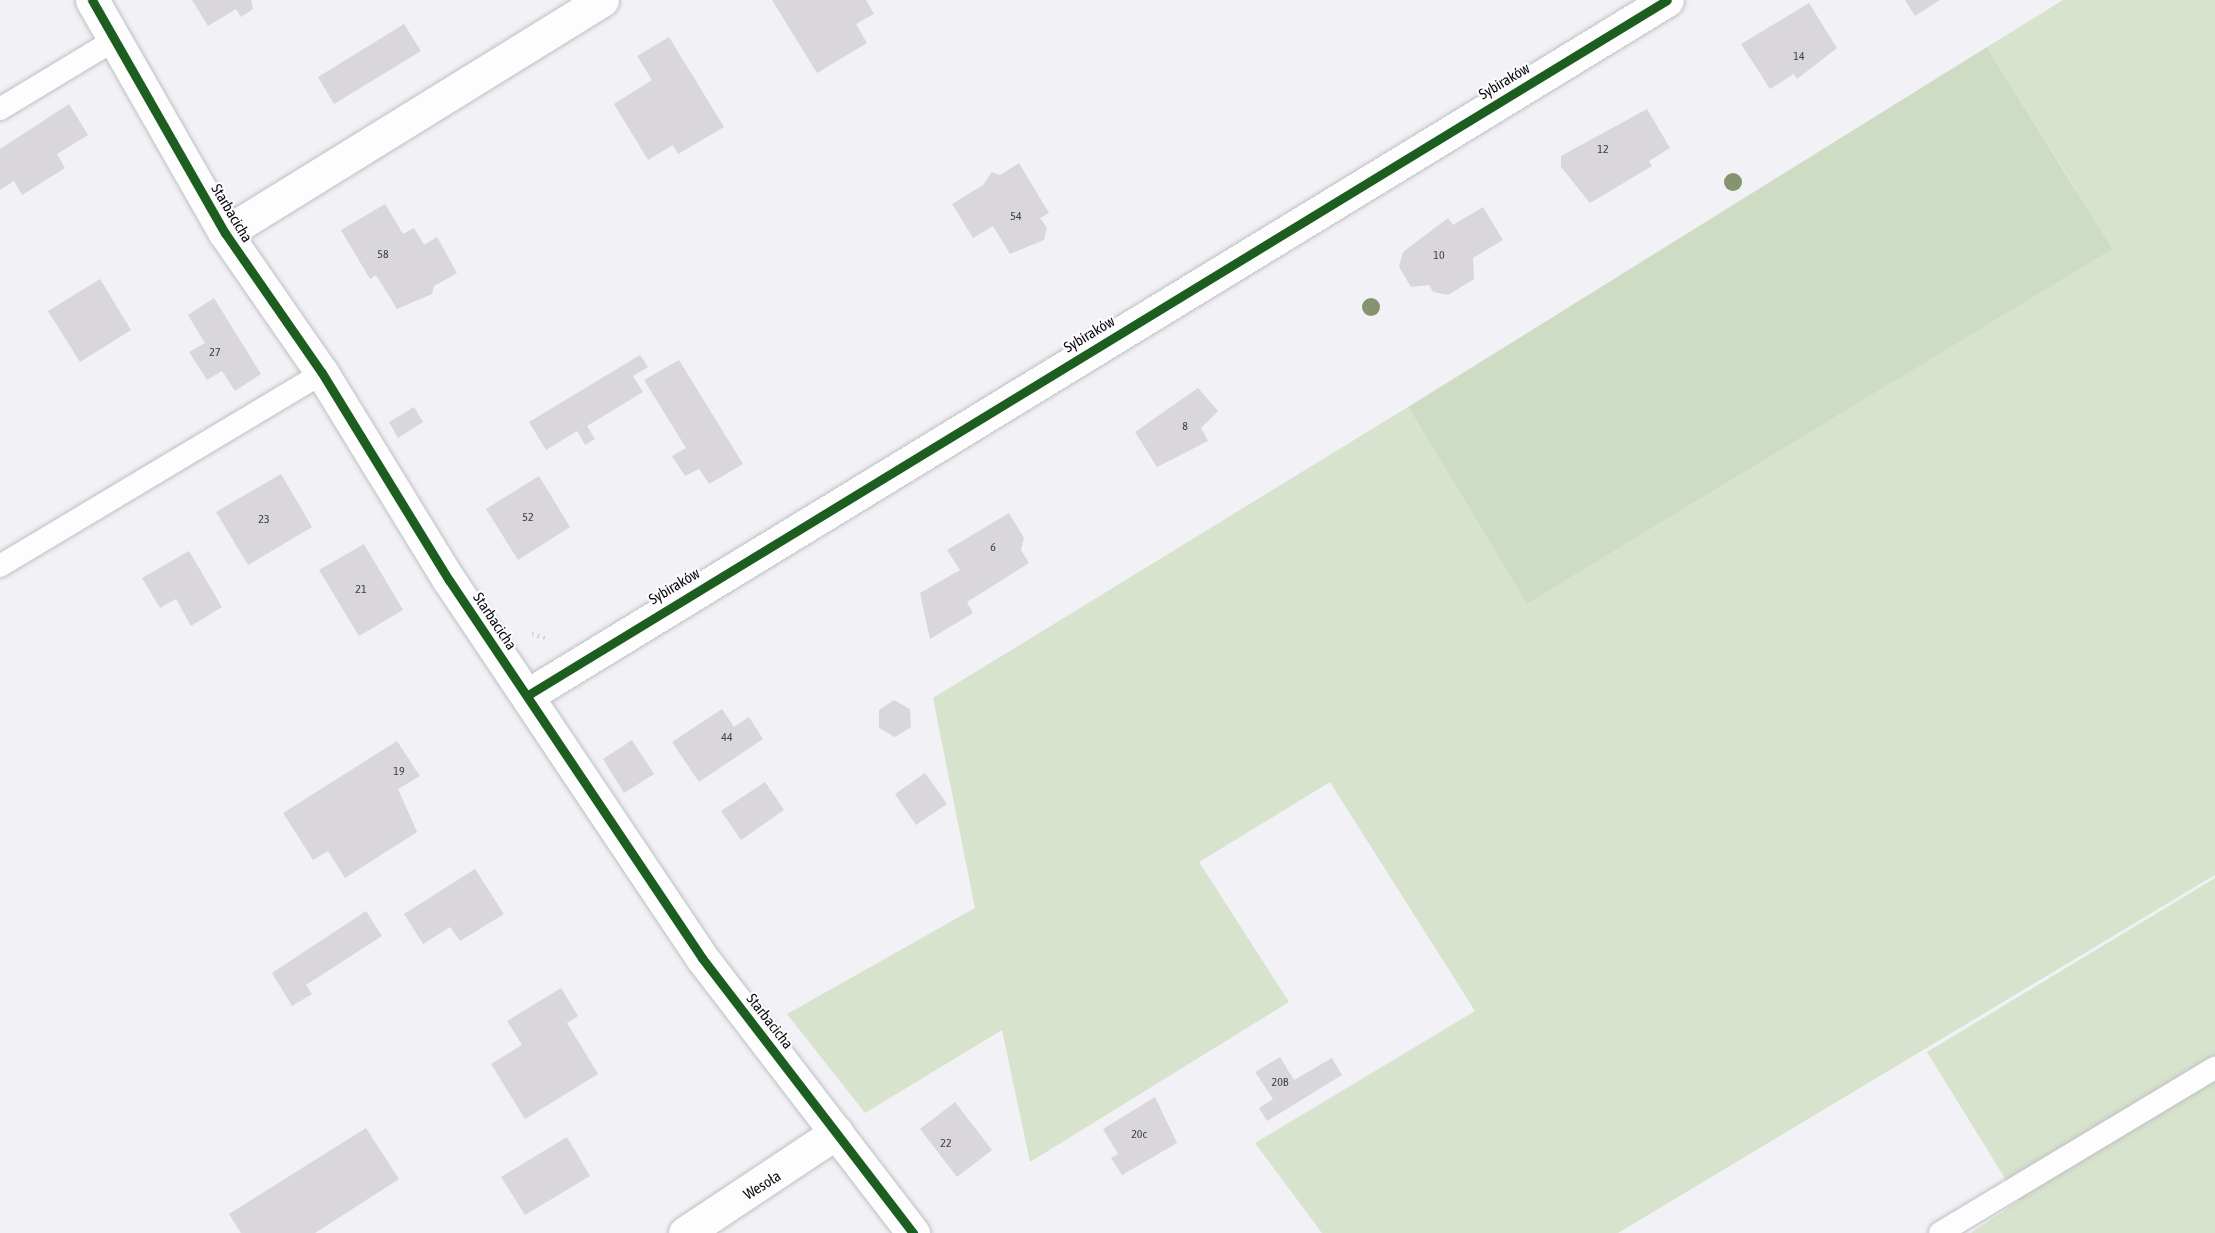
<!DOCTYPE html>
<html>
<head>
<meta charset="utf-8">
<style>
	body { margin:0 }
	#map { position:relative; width:2215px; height:1233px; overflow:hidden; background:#f1f1f6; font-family:"Asap Condensed",sans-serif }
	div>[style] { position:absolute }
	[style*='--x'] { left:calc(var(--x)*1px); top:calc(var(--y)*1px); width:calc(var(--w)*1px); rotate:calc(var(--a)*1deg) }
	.green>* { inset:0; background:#d7e3cd }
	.forest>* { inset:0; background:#cedcc4 }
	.building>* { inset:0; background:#d9d7d9 }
	.path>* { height:4px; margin-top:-2px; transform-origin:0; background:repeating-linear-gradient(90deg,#d1d1d2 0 1.5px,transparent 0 6px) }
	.roads { filter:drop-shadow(0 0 2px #c0c0c4) drop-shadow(0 0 2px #c0c0c4) }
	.service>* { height:22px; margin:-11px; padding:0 11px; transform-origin:11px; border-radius:11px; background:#fdfdfe }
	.minor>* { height:33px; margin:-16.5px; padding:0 16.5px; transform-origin:16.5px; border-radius:16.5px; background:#fdfdfe }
	.cycleway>* { height:9px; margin:-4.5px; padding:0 4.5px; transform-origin:4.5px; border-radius:4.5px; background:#1b5e20 }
	.trees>* { width:18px; height:18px; margin:-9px; border-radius:50%; background:#85946f }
	span { translate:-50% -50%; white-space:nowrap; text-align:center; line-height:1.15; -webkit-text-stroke:4.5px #fcfcfe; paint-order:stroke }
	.number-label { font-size:12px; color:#424245 }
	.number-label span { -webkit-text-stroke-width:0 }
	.street-label { font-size:15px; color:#0c0c0f }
</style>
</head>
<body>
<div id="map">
	<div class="green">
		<div style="clip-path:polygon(2063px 0,2215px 0,2215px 875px,1618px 1233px,1322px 1233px,1255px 1143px,1475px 1011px,1330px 782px,1199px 862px,1289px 1002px,1030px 1162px,1002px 1030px,865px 1113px,787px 1014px,975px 908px,933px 698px,1408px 407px,1527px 604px,1896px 380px,2076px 190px,1987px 47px)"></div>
		<div style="clip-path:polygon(2215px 878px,2215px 1233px,1971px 1233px,2019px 1201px,1927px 1052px)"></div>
	</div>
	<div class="forest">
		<div style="clip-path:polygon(1987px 47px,2112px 249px,1527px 604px,1408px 407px)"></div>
	</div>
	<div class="building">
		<div style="clip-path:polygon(192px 0,251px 0,253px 9px,241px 17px,236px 9px,208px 26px)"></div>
		<div style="clip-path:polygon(772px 0,866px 0,874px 14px,856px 24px,867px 43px,817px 73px)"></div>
		<div style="clip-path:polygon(1905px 0,1940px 0,1915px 16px)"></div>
		<div style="clip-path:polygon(1809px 3px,1837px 48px,1797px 79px,1794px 74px,1770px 89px,1741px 44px)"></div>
		<div style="clip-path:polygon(404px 24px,421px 51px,334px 104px,318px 77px)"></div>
		<div style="clip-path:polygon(669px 37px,724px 127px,678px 154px,673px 145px,648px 160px,614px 104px,652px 80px,637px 56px)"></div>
		<div style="clip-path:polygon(69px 104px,88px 135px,57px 154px,65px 168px,22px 195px,14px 181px,0 190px,0 149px)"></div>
		<div style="clip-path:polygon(1647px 109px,1670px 148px,1649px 161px,1652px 166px,1590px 203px,1561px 167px,1561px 156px)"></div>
		<div style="clip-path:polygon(1019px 163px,1049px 213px,1040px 218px,1047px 228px,1044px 240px,1010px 254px,993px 226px,973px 238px,952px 204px,983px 185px,992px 172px,1000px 175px)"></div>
		<div style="clip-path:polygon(385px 204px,403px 234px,414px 228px,424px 245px,437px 237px,457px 273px,434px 286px,432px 294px,397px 309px,376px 275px,370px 279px,341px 230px)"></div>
		<div style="clip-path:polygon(1483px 207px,1503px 240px,1473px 258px,1474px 279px,1448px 295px,1433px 292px,1429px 285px,1411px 287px,1399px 267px,1403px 252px,1448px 218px,1453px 225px)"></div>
		<div style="clip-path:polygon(100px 279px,131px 330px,80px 362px,48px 311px)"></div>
		<div style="clip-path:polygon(214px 298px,261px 374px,235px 391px,222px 371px,207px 380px,189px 352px,205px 343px,188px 315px)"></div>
		<div style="clip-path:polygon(640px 355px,648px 367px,633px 376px,643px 392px,587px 426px,595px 439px,585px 445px,577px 431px,546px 450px,529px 422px)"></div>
		<div style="clip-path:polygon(679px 360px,743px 464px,709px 484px,699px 469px,685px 476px,672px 456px,686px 448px,644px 380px)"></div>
		<div style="clip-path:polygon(1198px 388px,1218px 411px,1201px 428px,1208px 441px,1157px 467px,1135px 432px)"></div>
		<div style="clip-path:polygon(414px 407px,423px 422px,398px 438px,389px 422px)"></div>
		<div style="clip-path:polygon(281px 474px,312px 527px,248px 565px,216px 512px)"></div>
		<div style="clip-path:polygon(539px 476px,570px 527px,518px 560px,486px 509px)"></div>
		<div style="clip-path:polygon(1009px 513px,1024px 538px,1021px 550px,1029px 563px,967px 602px,973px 613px,930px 639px,920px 593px,960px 570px,947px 550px)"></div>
		<div style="clip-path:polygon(364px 544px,403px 610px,359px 636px,319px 570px)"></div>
		<div style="clip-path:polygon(189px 551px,222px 607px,191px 626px,176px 599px,160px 608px,142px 578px)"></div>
		<div style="clip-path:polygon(894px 700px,910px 709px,911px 727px,895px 737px,879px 728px,879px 710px)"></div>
		<div style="clip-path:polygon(722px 709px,734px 727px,749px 717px,763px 739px,699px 782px,672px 742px)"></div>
		<div style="clip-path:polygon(632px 740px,654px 774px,624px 793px,603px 759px)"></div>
		<div style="clip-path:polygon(397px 741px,420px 776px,398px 789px,417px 832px,345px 878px,328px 851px,313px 860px,283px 813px)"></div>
		<div style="clip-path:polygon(925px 773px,947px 804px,916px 825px,895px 794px)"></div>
		<div style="clip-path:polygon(765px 782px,784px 810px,741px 840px,721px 811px)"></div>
		<div style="clip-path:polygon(475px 869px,504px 914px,460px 941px,450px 927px,423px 944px,404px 914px)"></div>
		<div style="clip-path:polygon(366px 911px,382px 936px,306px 985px,312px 994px,292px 1006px,272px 973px)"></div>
		<div style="clip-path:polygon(561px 988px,578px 1016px,567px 1023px,598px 1074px,525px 1119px,491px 1064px,522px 1045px,507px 1021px)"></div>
		<div style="clip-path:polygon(1280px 1057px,1294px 1080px,1332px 1058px,1342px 1075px,1267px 1121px,1259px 1108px,1273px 1099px,1255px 1072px)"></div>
		<div style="clip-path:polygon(1155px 1097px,1177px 1143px,1122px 1175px,1111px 1158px,1118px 1154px,1103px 1129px)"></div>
		<div style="clip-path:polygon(955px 1102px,992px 1150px,957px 1177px,920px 1129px)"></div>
		<div style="clip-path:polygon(366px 1128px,399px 1179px,315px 1233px,241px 1233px,229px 1214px)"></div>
		<div style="clip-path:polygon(567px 1137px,590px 1176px,525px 1215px,501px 1177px)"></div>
	</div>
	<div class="path">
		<div style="--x:532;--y:634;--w:16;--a:18"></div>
	</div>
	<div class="roads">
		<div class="service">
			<div style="--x:0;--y:109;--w:135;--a:-31.1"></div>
			<div style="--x:0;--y:566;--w:375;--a:-30.9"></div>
			<div style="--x:1940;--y:1233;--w:321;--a:-31"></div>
		</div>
		<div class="minor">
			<div style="--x:92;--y:0;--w:268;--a:60.3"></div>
			<div style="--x:225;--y:233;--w:170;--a:55.3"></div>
			<div style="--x:322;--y:373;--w:243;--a:58.5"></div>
			<div style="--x:449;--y:580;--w:455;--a:56.2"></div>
			<div style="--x:702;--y:958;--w:347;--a:52.5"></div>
			<div style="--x:225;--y:233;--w:443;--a:-31.7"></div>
			<div style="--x:528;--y:695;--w:1334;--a:-31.39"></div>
			<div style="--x:685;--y:1233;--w:182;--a:-33.6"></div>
		</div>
	</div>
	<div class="cycleway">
		<div style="--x:92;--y:0;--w:268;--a:60.3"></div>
		<div style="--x:225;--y:233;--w:170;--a:55.3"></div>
		<div style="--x:322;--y:373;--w:243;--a:58.5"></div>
		<div style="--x:449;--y:580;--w:455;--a:56.2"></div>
		<div style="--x:702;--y:958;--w:347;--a:52.5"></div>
		<div style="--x:528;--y:695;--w:1334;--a:-31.39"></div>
	</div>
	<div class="trees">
		<div style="left:1733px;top:182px"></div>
		<div style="left:1371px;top:307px"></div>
	</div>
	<div class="number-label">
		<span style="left:1799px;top:57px">14</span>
		<span style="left:1603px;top:150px">12</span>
		<span style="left:1016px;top:217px">54</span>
		<span style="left:383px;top:255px">58</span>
		<span style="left:1439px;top:256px">10</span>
		<span style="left:215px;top:353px">27</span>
		<span style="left:1185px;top:427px">8</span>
		<span style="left:528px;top:518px">52</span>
		<span style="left:264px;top:520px">23</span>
		<span style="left:993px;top:548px">6</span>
		<span style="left:361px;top:590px">21</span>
		<span style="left:727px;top:738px">44</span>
		<span style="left:399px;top:772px">19</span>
		<span style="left:1280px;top:1083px">20B</span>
		<span style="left:1139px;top:1135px">20c</span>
		<span style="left:946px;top:1144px">22</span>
	</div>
	<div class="street-label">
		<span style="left:1504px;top:81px;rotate:-31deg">Sybiraków</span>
		<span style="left:232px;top:213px;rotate:59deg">Starbacicha</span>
		<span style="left:1089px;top:334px;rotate:-31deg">Sybiraków</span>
		<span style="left:674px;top:586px;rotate:-31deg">Sybiraków</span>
		<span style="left:495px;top:621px;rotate:56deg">Starbacicha</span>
		<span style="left:770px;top:1021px;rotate:52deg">Starbacicha</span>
		<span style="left:762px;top:1185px;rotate:-32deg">Wesoła</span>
	</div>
</div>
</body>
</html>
